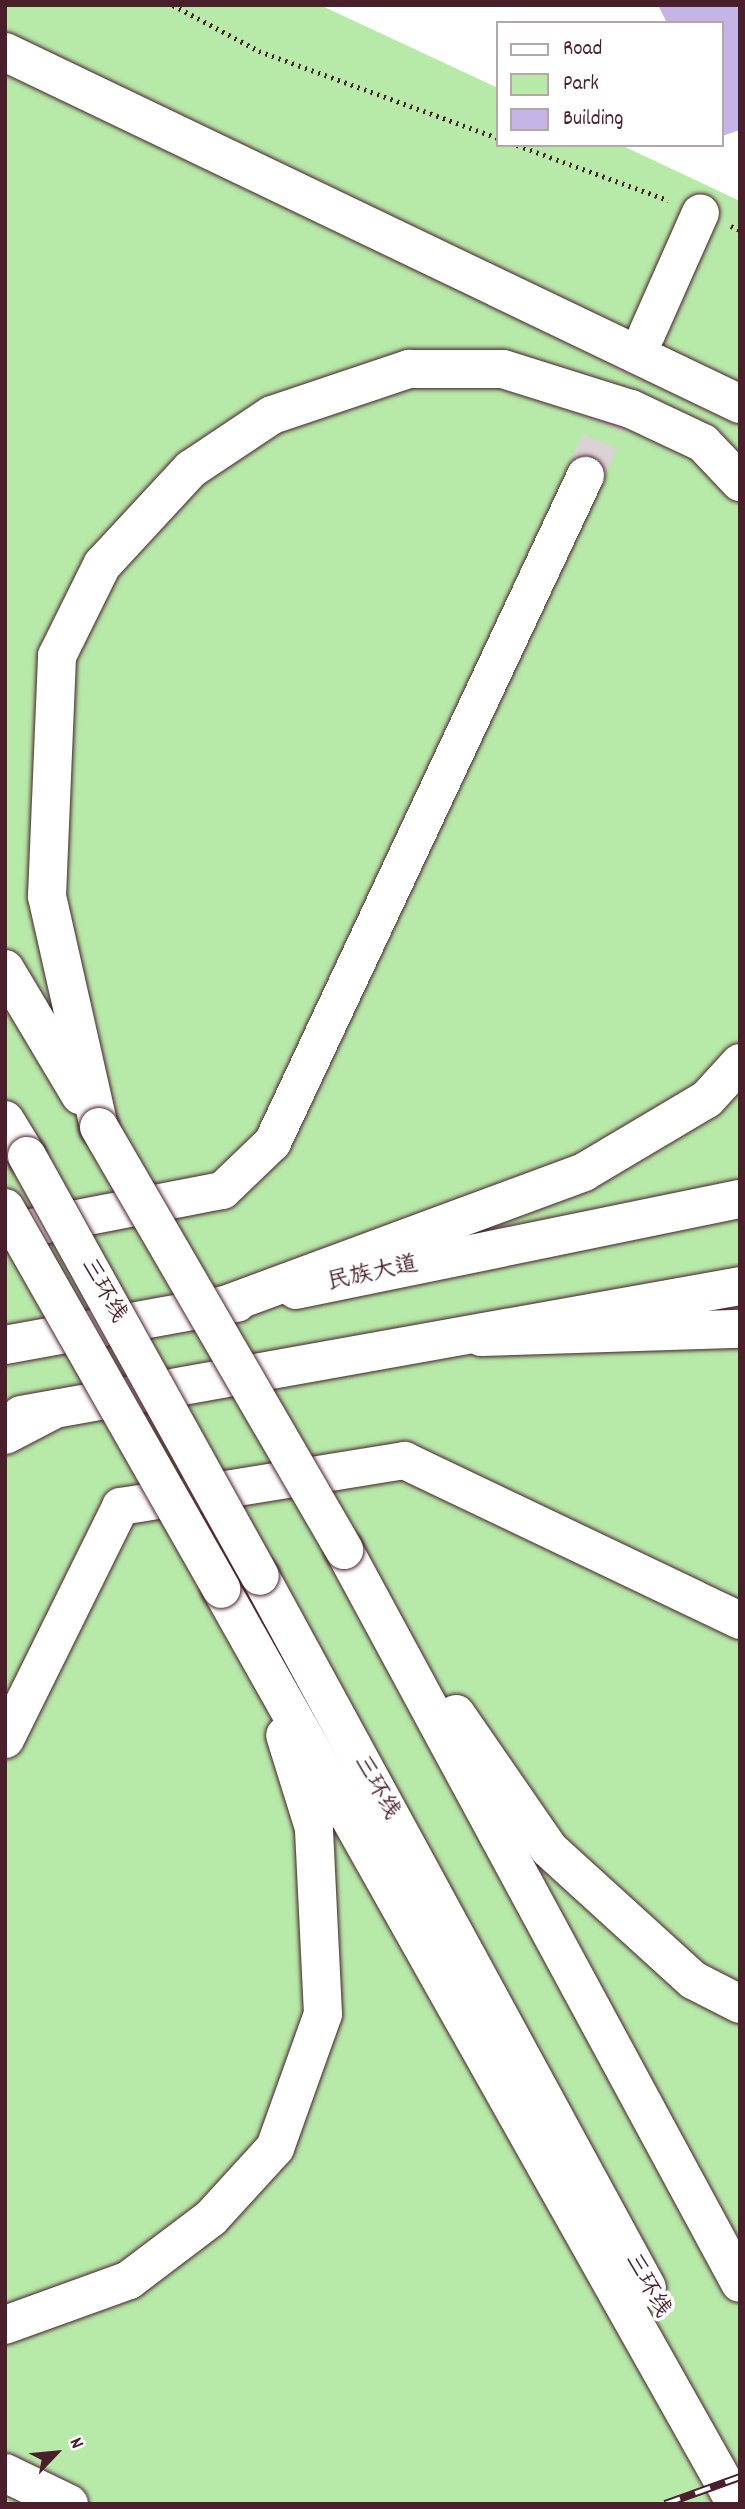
<!DOCTYPE html>
<html>
<head>
<meta charset="utf-8">
<style>
	body { margin:0 }
	#map { position:relative; width:745px; height:2509px; overflow:hidden; background:#fff; font-family:Dekko,"LXGW WenKai TC",sans-serif }
	div>[style] { position:absolute }
	[style*='--x'] { left:calc(var(--x)*1px); top:calc(var(--y)*1px); width:calc(var(--w)*1px); rotate:calc(var(--a)*1deg) }
	.green>* { inset:0; background:#b7e9a9 }
	.building>* { inset:0; background:#c4b5e6 }
	.street-tunnel>* { height:37px; margin-top:-18.5px; transform-origin:0; background:repeating-linear-gradient(90deg,#dbd2d5 0 37px,transparent 0 55px) }
	.path>* { height:4.5px; margin-top:-2.25px; transform-origin:0; background:repeating-linear-gradient(90deg,#4a1f2b 0 2px,transparent 0 7px) }
	.roads { filter:drop-shadow(0 0 2px #4a1f2b) drop-shadow(0 0 2px #4a1f2b) }
	.street>* { height:37px; margin:-18.5px; padding:0 18.5px; transform-origin:18.5px; border-radius:18.5px; background:#fff }
	.primary>* { height:38px; margin:-19px; padding:0 19px; transform-origin:19px; border-radius:19px; background:#fff }
	.highway>* { height:38px; margin:-19px; padding:0 19px; transform-origin:19px; border-radius:19px; background:#fff }
	.rail>* { height:8px; margin-top:-4px; transform-origin:0; background:repeating-linear-gradient(90deg,#fff 0 16px,#4a1f2b 0 32px); box-sizing:border-box; border-block:2px solid #4a1f2b }
	.bridges { filter:drop-shadow(0 0 2px #4a1f2b) drop-shadow(0 0 2px #4a1f2b) }
	.highway-bridge>* { height:38px; margin:-19px; padding:0 19px; transform-origin:19px; border-radius:19px; background:#fff }
	span { translate:-50% -50%; white-space:nowrap; text-align:center; line-height:1.15; -webkit-text-stroke:7px #fff; paint-order:stroke }
	.street-label { font-size:23px; color:#4a1f2b }
	.frame { position:absolute; inset:0; border:7px solid #4a1f2b; pointer-events:none }
	.legend { position:absolute; left:496px; top:21px; width:228px; height:126px; box-sizing:border-box; background:#fff; border:2px solid #b7a5aa; margin:0; padding:9px 12px; list-style:none; font-size:21px; color:#4a1f2b }
	.legend li { display:flex; align-items:center; gap:14px; height:35px }
	.legend b { width:35px; border:2px solid #b7a5aa }
	.north { position:absolute; left:21px; top:2418px; width:70px; height:70px; -webkit-text-stroke:5px #fff; paint-order:stroke; rotate:64deg; font-size:19px; font-weight:700; line-height:28px; text-align:center; color:#4a1f2b }
	.north::after { content:''; display:block; margin:auto; width:24px; height:32px; background:#4a1f2b; clip-path:polygon(50% 0,100% 100%,50% 72%,0 100%) }
</style>
</head>
<body>
<div id="map">
	<div class="green">
		<div style="clip-path:polygon(5px 5px,320px 5px,498px 88px,498px 145px,621px 145px,740px 201px,740px 2504px,5px 2504px)"></div>
	</div>
	<div class="building">
		<div style="clip-path:polygon(658px 5px,740px 5px,740px 130px,722px 136px,722px 23px,667px 23px)"></div>
	</div>
	<div class="street-tunnel">
		<div style="--x:585;--y:475;--w:154;--a:-66.6"></div>
	</div>
	<div class="path">
		<div style="--x:173;--y:5;--w:98;--a:28.1"></div>
		<div style="--x:259;--y:51;--w:254;--a:20"></div>
		<div style="--x:517;--y:145;--w:161;--a:20"></div>
		<div style="--x:731;--y:226;--w:10;--a:24"></div>
	</div>
	<div class="roads">
		<div class="street">
			<div style="--x:646;--y:334;--w:133;--a:-66.1"></div>
			<div style="--x:5;--y:1232;--w:221;--a:-11"></div>
			<div style="--x:222;--y:1190;--w:69;--a:-43.8"></div>
			<div style="--x:272;--y:1142;--w:737;--a:-64.86"></div>
			<div style="--x:5;--y:1739;--w:260;--a:-63.7"></div>
			<div style="--x:120;--y:1506;--w:288;--a:-9.2"></div>
			<div style="--x:404;--y:1460;--w:372;--a:25.5"></div>
		</div>
		<div class="primary">
			<div style="--x:296;--y:1290;--w:453;--a:-11.6"></div>
			<div style="--x:5;--y:1345;--w:236;--a:-10.3"></div>
			<div style="--x:21;--y:1415;--w:730;--a:-10.17"></div>
		</div>
		<div class="highway">
			<div style="--x:5;--y:52;--w:815;--a:25.59"></div>
			<div style="--x:5;--y:969;--w:147;--a:59.2"></div>
			<div style="--x:5;--y:1120;--w:42;--a:58.6"></div>
			<div style="--x:99;--y:1127;--w:237;--a:-102.7"></div>
			<div style="--x:47;--y:896;--w:240;--a:-87.6"></div>
			<div style="--x:57;--y:656;--w:102;--a:-63.7"></div>
			<div style="--x:102;--y:565;--w:131;--a:-47.2"></div>
			<div style="--x:191;--y:469;--w:97;--a:-33.7"></div>
			<div style="--x:272;--y:415;--w:145;--a:-18.6"></div>
			<div style="--x:409;--y:369;--w:94;--a:0"></div>
			<div style="--x:503;--y:369;--w:134;--a:17.4"></div>
			<div style="--x:631;--y:409;--w:80;--a:25.3"></div>
			<div style="--x:703;--y:443;--w:54;--a:46.5"></div>
			<div style="--x:225;--y:1305;--w:383;--a:-20.3"></div>
			<div style="--x:584;--y:1172;--w:143;--a:-30.7"></div>
			<div style="--x:707;--y:1099;--w:49;--a:-47.5"></div>
			<div style="--x:481;--y:1337;--w:259;--a:-1.8"></div>
			<div style="--x:5;--y:1435;--w:54;--a:-27.5"></div>
			<div style="--x:344;--y:1550;--w:833;--a:61.62"></div>
			<div style="--x:260;--y:1576;--w:810;--a:61.47"></div>
			<div style="--x:221;--y:1589;--w:1050;--a:60.63"></div>
			<div style="--x:456;--y:1714;--w:164;--a:55.4"></div>
			<div style="--x:549;--y:1849;--w:195;--a:42.3"></div>
			<div style="--x:693;--y:1980;--w:53;--a:27.1"></div>
			<div style="--x:5;--y:2325;--w:132;--a:-19.9"></div>
			<div style="--x:129;--y:2280;--w:103;--a:-37.1"></div>
			<div style="--x:211;--y:2218;--w:95;--a:-47.6"></div>
			<div style="--x:275;--y:2148;--w:142;--a:-70.3"></div>
			<div style="--x:323;--y:2014;--w:186;--a:-92.8"></div>
			<div style="--x:314;--y:1828;--w:97;--a:-107.3"></div>
			<div style="--x:5;--y:2473;--w:71;--a:25.8"></div>
		</div>
	</div>
	<div class="rail">
		<div style="--x:665;--y:2504;--w:80;--a:-19.8"></div>
	</div>
	<div class="bridges">
		<div class="highway-bridge">
			<div style="--x:99;--y:1127;--w:489;--a:59.9"></div>
			<div style="--x:27;--y:1156;--w:480;--a:61"></div>
			<div style="--x:5;--y:1208;--w:438;--a:60.4"></div>
		</div>
	</div>
	<div class="street-label">
		<span style="left:373px;top:1275px;rotate:-12deg">民族大道</span>
		<span style="left:102px;top:1291px;rotate:61deg">三环线</span>
		<span style="left:375px;top:1788px;rotate:61deg">三环线</span>
		<span style="left:646px;top:2286px;rotate:61deg">三环线</span>
	</div>
	<div class="frame"></div>
	<ul class="legend">
	<li><b style="height:9px;background:#fff"></b>Road</li>
	<li><b style="height:19px;background:#b7e9a9"></b>Park</li>
	<li><b style="height:19px;background:#c4b5e6"></b>Building</li>
	</ul>
	<div class="north">N</div>
</div>
</body>
</html>
